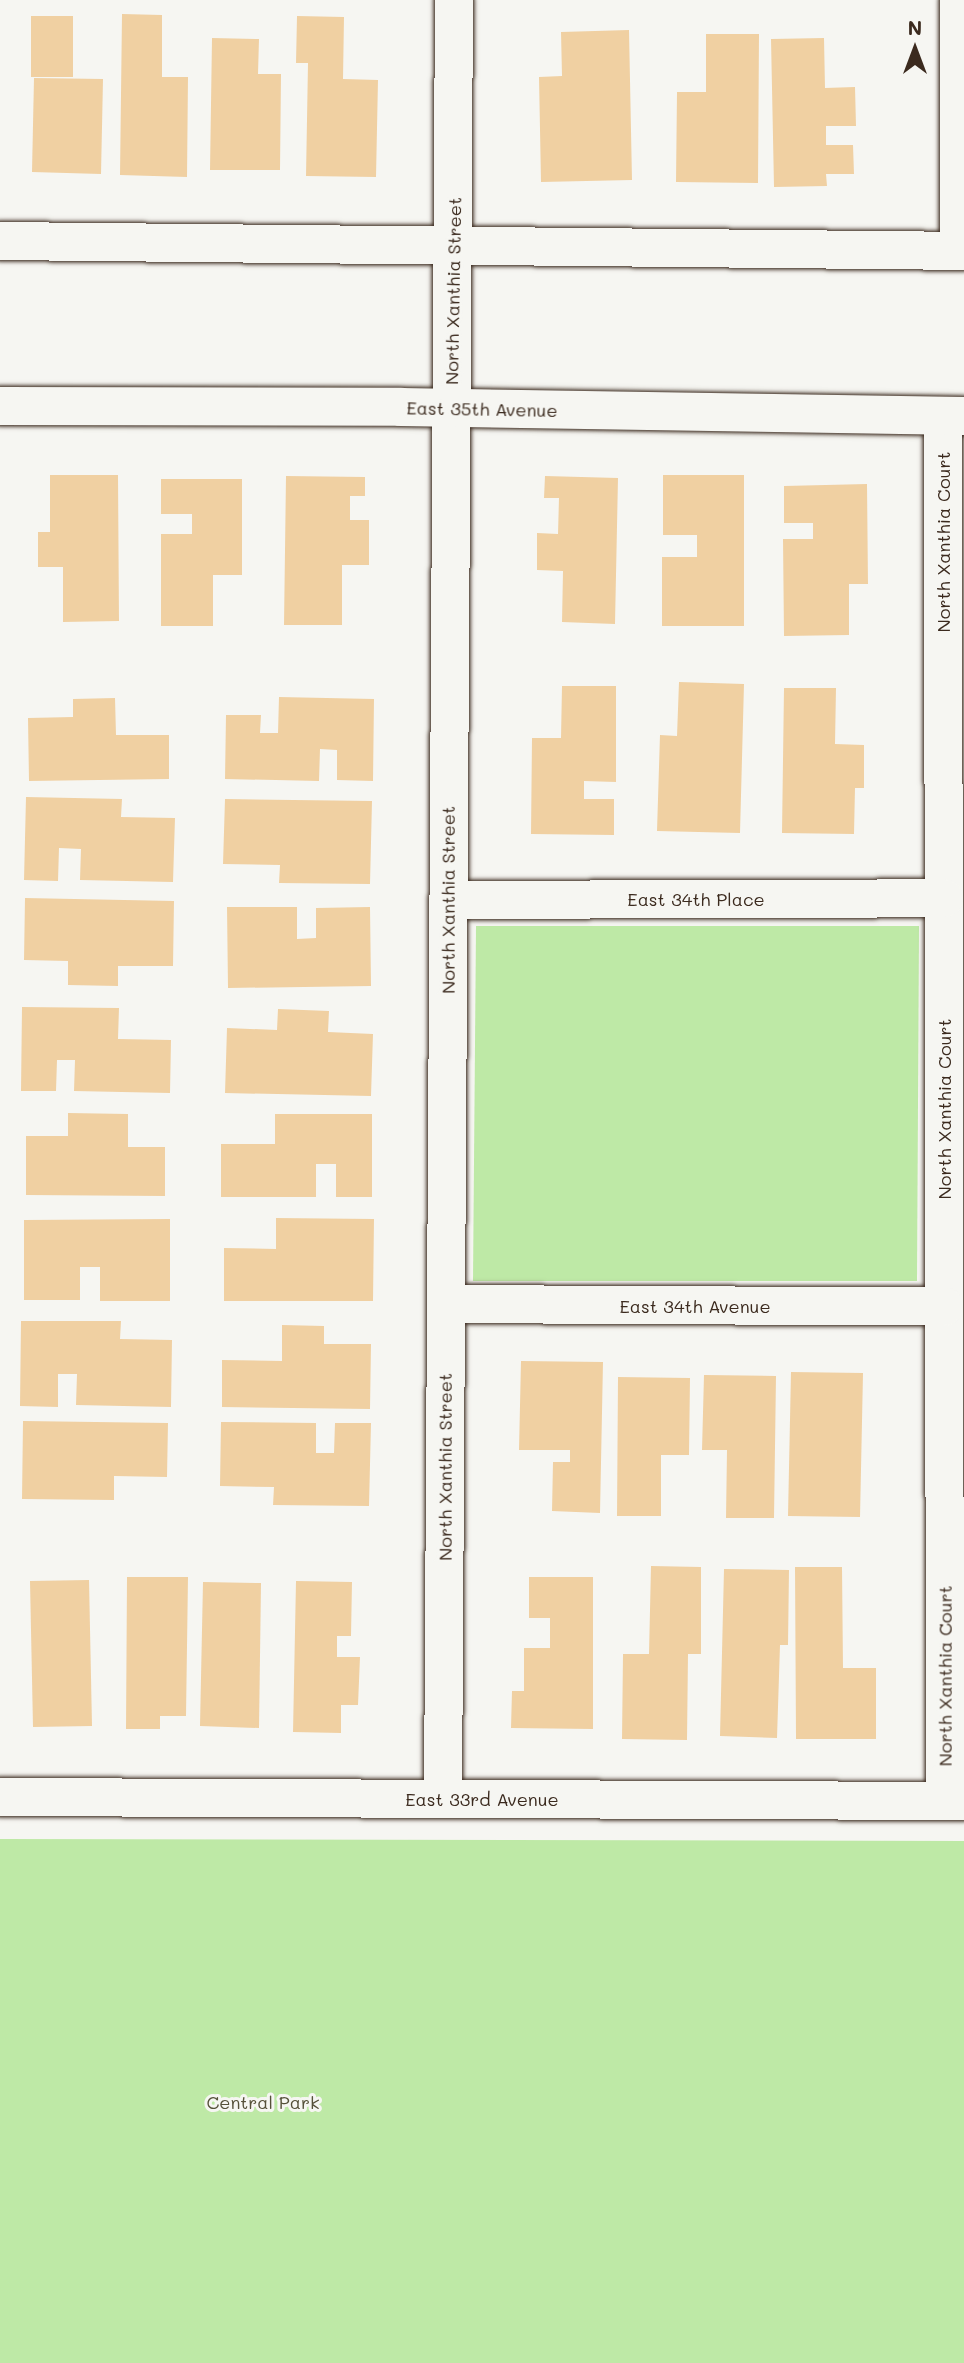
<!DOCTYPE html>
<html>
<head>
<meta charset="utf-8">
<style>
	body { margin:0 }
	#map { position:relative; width:964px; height:2363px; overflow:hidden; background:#f6f6f2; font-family:Mali,sans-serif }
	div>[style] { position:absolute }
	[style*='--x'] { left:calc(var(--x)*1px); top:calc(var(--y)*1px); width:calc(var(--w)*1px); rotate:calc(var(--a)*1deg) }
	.green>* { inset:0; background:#bee9a6 }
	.building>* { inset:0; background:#f0d0a2 }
	.roads { filter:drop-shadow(0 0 2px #3b2a1e) drop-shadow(0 0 2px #3b2a1e) }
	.street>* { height:38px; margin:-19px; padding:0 19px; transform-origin:19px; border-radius:19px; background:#f6f6f2 }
	.secondary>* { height:38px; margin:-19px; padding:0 19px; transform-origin:19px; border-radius:19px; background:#f6f6f2 }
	span { translate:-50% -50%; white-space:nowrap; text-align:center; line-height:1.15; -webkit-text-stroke:6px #f6f6f2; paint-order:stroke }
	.street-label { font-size:18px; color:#3b2a1e }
	.park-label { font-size:18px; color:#555039 }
	.north { position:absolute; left:880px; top:14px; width:70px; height:70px; -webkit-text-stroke:5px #f6f6f2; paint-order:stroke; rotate:0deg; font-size:19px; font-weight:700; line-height:28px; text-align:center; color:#3b2a1e }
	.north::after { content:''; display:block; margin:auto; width:24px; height:32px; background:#3b2a1e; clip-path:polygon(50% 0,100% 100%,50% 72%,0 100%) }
</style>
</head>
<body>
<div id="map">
	<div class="green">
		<div style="clip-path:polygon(476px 926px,919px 926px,917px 1281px,473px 1281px)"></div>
		<div style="clip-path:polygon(0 1839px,964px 1841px,964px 2363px,0 2363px)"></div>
	</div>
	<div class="building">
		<div style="clip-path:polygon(122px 14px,162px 15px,162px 77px,188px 77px,187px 177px,120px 175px)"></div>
		<div style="clip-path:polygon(31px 16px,73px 16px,73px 77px,31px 77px)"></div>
		<div style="clip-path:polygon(297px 16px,344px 17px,343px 79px,378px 80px,376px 177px,306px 176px,308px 63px,296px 63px)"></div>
		<div style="clip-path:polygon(629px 30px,632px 180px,541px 182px,539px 77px,562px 76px,561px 32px)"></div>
		<div style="clip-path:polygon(706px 34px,759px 34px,758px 183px,676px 182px,677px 92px,706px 92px)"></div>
		<div style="clip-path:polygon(212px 38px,259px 39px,258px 74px,281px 74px,280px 170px,210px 170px)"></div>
		<div style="clip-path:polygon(824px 38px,825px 88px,855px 87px,856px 126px,826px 126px,826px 145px,853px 145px,854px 174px,826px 174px,827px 186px,774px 187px,771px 39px)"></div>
		<div style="clip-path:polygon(34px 78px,103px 79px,101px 174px,32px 172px)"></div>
		<div style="clip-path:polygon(50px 475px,118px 475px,119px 621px,63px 622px,63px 567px,38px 567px,38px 532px,50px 532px)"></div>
		<div style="clip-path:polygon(663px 475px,744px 475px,744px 626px,662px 626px,662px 557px,697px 557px,697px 535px,663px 535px)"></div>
		<div style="clip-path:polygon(286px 476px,365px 477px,365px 496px,350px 496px,350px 520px,369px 520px,369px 565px,342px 565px,342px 625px,284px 625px)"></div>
		<div style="clip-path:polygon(545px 476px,618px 478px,615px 624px,562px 622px,563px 571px,537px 570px,537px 533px,558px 534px,559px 498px,544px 498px)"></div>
		<div style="clip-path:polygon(161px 479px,242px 479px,242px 575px,213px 575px,213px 626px,161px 626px,161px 534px,192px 534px,192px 514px,161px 514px)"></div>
		<div style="clip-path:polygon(867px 484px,868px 584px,849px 584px,849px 635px,784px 636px,783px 539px,813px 539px,813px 523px,784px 523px,784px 486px)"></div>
		<div style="clip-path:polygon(679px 682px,744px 684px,740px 833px,657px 831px,660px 735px,677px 736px)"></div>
		<div style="clip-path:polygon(562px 686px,616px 686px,616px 782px,584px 781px,584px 799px,614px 799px,614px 835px,531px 834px,532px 738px,561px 738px)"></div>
		<div style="clip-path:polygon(784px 688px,836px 688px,835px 744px,864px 745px,864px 788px,855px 788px,854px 834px,782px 833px)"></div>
		<div style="clip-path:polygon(279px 697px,374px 699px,373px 781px,337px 780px,337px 750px,320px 749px,319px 781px,225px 779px,226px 715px,261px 715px,260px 733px,278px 733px)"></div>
		<div style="clip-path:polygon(115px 698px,116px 735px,169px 735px,169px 779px,29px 781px,28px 718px,73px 717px,73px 699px)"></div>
		<div style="clip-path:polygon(26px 797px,122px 799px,121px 817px,175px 818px,173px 882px,80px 880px,81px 849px,59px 848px,58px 881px,24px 880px)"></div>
		<div style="clip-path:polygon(225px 799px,372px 801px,370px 884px,279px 883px,280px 865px,223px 864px)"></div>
		<div style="clip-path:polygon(25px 898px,174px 901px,173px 966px,118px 966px,118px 986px,68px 985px,68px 961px,24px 960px)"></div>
		<div style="clip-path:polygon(227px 907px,297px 907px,297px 939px,316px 938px,316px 908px,370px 907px,371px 986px,228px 988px)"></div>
		<div style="clip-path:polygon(22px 1007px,119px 1008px,118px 1039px,171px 1040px,170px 1093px,74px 1091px,75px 1060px,57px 1060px,56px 1091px,21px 1091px)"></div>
		<div style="clip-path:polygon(278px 1009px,329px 1011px,328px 1032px,373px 1034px,371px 1096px,225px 1093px,227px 1028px,277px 1030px)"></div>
		<div style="clip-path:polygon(68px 1113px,128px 1114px,128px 1147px,165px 1147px,165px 1196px,26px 1195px,26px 1136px,68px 1136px)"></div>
		<div style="clip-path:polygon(275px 1114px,372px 1114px,372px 1197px,336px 1197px,336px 1164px,316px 1164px,316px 1197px,221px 1197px,221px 1144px,275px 1144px)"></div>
		<div style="clip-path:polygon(276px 1218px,374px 1219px,373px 1301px,224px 1301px,224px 1248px,276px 1249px)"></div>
		<div style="clip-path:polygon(170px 1219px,170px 1301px,100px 1301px,100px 1267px,80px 1267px,80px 1300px,24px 1300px,24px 1220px)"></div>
		<div style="clip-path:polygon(21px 1321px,121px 1321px,120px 1339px,172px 1340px,171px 1407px,76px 1405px,77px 1374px,58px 1374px,58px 1407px,20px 1406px)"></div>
		<div style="clip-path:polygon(282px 1325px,324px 1326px,324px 1344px,371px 1344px,370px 1409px,222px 1407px,222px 1360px,282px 1361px)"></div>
		<div style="clip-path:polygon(521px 1361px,603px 1362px,600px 1513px,552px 1511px,553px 1462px,570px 1462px,570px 1450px,519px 1450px)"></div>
		<div style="clip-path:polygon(791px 1372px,863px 1373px,860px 1517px,788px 1516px)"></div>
		<div style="clip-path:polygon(704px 1375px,776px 1376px,774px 1518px,726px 1518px,727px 1450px,702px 1450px)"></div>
		<div style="clip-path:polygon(618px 1377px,690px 1378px,689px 1455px,661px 1455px,661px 1516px,617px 1516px)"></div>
		<div style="clip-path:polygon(23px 1421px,168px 1423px,167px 1477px,114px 1476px,114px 1500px,22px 1499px)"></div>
		<div style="clip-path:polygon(221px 1422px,316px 1423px,316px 1453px,334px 1453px,335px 1423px,371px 1423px,369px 1506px,273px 1505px,274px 1487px,220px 1486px)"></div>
		<div style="clip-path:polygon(651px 1566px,701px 1567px,701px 1654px,688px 1654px,687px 1740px,622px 1739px,623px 1654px,649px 1654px)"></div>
		<div style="clip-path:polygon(795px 1567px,842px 1567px,843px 1668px,876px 1668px,876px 1739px,796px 1739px)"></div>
		<div style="clip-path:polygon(724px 1569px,789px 1570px,788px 1645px,780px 1645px,777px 1738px,720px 1736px)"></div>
		<div style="clip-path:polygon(127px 1577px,188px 1577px,186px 1716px,160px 1716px,160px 1729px,126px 1729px)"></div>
		<div style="clip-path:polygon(529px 1577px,593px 1577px,593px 1729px,511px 1728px,512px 1691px,524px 1691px,524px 1648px,550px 1648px,550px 1618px,529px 1618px)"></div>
		<div style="clip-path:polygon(89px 1580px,92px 1726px,33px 1727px,30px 1581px)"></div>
		<div style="clip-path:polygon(296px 1581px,352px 1582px,351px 1636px,337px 1636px,337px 1657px,360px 1657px,358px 1705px,341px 1705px,341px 1733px,293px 1732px)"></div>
		<div style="clip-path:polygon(203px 1582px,261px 1583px,259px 1728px,200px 1726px)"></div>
	</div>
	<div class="roads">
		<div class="street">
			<div style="--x:959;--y:0;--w:251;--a:90"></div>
			<div style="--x:943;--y:416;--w:1385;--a:89.92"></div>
			<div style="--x:448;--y:900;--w:496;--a:-0.2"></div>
			<div style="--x:446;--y:1304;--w:498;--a:0.3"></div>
			<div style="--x:443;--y:1799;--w:1799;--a:-89.65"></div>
		</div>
		<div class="secondary">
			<div style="--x:0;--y:241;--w:964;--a:0.59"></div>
			<div style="--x:0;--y:406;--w:401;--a:0.1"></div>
			<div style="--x:401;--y:407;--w:563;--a:0.92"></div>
			<div style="--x:0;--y:1797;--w:964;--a:0.24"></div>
		</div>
	</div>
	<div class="street-label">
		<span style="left:453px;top:291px;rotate:-89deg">North Xanthia Street</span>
		<span style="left:482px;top:409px;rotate:1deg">East 35th Avenue</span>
		<span style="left:943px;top:542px;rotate:-90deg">North Xanthia Court</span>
		<span style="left:696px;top:899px">East 34th Place</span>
		<span style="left:448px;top:900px;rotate:-90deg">North Xanthia Street</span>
		<span style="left:944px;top:1109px;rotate:-90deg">North Xanthia Court</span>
		<span style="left:695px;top:1306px">East 34th Avenue</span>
		<span style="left:445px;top:1467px;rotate:-90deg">North Xanthia Street</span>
		<span style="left:945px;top:1676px;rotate:-90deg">North Xanthia Court</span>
		<span style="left:482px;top:1799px">East 33rd Avenue</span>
	</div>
	<div class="park-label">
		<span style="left:263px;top:2102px">Central Park</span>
	</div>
	<div class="north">N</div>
</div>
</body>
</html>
